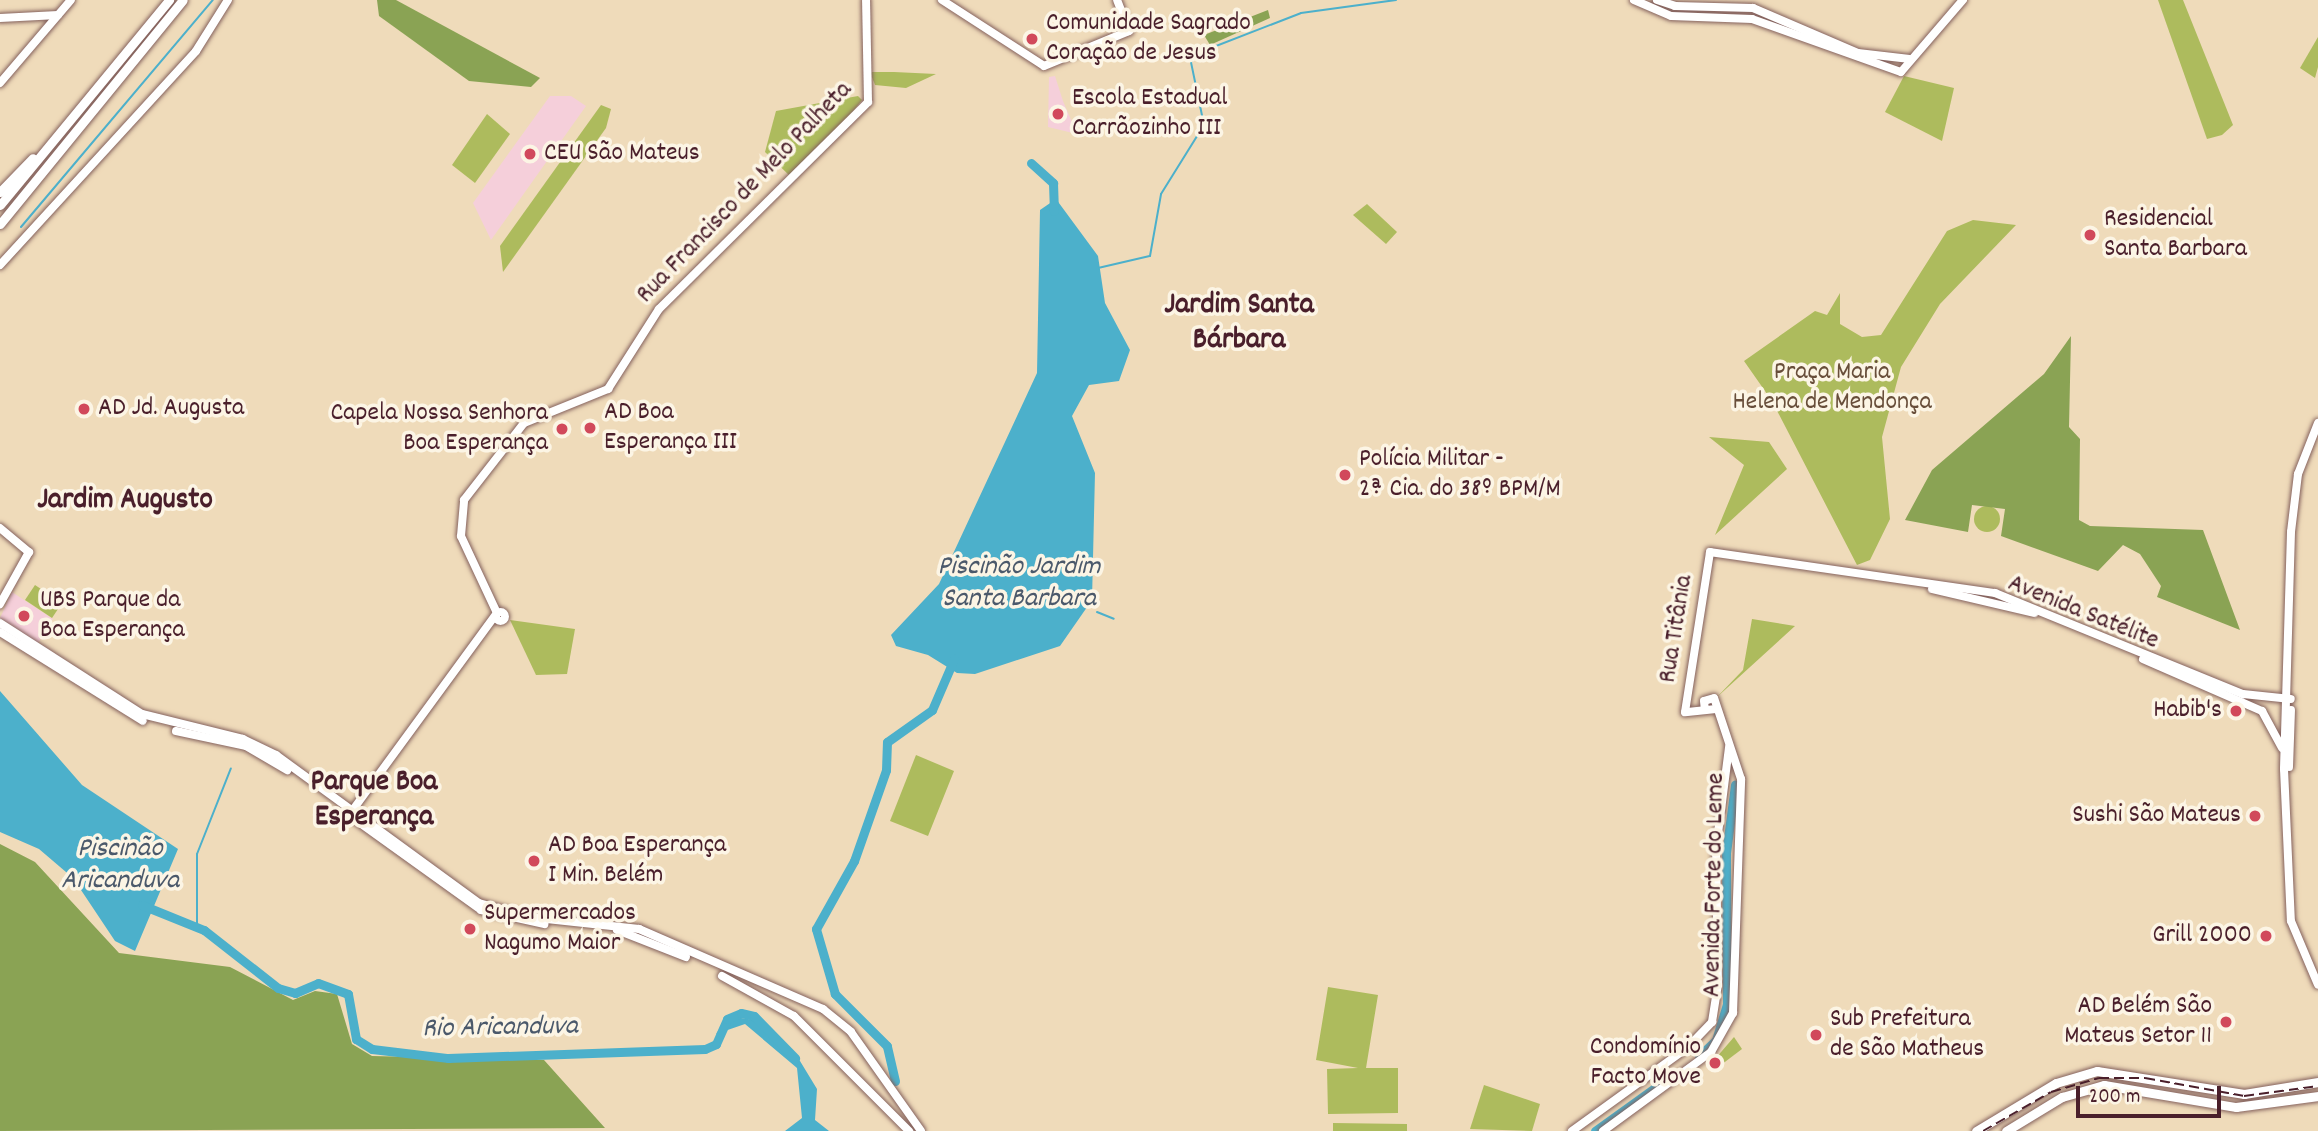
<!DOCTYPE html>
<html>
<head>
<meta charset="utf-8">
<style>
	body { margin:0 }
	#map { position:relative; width:2318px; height:1131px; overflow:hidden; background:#efdbba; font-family:Dekko,sans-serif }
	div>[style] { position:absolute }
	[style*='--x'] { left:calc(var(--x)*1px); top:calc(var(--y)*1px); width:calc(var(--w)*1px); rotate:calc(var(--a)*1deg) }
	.built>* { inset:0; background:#f5cfda }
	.green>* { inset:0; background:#adbb5d }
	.round { border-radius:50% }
	.forest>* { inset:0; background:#8aa354 }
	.water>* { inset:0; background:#4cb0cb }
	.stream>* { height:2px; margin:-1px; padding:0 1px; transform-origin:1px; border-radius:1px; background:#4cb0cb }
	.river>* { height:9px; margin:-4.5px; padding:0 4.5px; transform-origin:4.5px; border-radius:4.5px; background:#4cb0cb }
	.roads { filter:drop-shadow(0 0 2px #84615d) drop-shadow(0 0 2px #84615d) }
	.major>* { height:8px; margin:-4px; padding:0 4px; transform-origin:4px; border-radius:4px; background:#fff }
	.major>.ring { margin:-4px; padding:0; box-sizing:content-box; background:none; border:8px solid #fff; border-radius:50% }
	.highway>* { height:9px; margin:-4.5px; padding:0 4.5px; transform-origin:4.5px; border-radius:4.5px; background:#fff }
	.rail>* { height:2px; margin-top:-1px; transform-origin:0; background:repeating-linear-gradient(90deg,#4a1f2b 0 10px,transparent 0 15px) }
	.dots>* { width:19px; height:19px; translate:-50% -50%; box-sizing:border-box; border:4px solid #fcf5e5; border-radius:50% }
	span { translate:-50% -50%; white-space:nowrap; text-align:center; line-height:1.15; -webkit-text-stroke:7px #fcf5e5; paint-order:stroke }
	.poi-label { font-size:26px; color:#4a1f2b }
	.left { translate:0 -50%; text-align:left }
	.right { translate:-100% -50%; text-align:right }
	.street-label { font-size:26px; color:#4a1f2b }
	.park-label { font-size:26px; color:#684e3a }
	.water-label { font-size:28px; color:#4b596b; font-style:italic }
	.quarter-label { font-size:30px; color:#4a1f2b; font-weight:700 }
	.scale { position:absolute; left:2076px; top:1086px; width:145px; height:32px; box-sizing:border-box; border:4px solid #4a1f2b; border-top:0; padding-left:9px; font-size:21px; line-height:24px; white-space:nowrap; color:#4a1f2b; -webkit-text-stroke:5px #fcf5e5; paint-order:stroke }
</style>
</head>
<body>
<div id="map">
	<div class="built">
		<div style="clip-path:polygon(1055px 76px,1063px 101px,1077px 134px,1048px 127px,1049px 77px)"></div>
		<div style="clip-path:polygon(550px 96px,571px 96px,586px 106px,491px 240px,473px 203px)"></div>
		<div style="clip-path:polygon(12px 592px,53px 619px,38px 643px,0 618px)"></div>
	</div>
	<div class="green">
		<div style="clip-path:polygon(2158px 0,2183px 0,2233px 125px,2222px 135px,2207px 139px)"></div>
		<div style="clip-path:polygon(2318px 37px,2318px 67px,2315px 78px,2300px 68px)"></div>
		<div style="clip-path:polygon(870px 72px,894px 72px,936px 74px,906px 88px,875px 85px)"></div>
		<div style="clip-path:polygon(1904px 76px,1954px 88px,1942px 141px,1885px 112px)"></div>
		<div style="clip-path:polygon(858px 96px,862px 100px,835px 134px,791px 177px,765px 152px,776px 111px)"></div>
		<div style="clip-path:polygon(601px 105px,611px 109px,606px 128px,503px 272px,500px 246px)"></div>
		<div style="clip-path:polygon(487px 114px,510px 134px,475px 183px,452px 165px)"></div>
		<div style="clip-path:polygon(1367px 204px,1397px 232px,1386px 244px,1353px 215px)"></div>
		<div style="clip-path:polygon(1973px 220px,2016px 225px,1940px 304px,1901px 367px,1882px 437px,1890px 519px,1870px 560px,1857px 565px,1772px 401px,1744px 361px,1815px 311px,1827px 315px,1840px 293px,1840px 324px,1862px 337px,1881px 335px,1947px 231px)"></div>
		<div style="clip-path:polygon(1709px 437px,1769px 442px,1787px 469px,1715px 535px,1744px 465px)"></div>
		<div class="round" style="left:1974px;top:506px;width:26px;height:26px"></div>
		<div style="clip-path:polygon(35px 585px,62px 603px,52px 618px,25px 600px)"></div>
		<div style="clip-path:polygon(1752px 619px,1795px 626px,1716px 698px,1743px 670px)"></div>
		<div style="clip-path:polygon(510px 620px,575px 629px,567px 674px,536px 675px)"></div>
		<div style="clip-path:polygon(916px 755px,954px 771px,928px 836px,890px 821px)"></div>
		<div style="clip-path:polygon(1328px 987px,1378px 995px,1366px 1068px,1398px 1068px,1398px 1113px,1328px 1114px,1327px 1069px,1358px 1068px,1316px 1060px)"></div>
		<div style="clip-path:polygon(1734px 1037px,1742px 1049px,1713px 1071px,1709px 1066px)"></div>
		<div style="clip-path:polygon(1484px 1085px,1540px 1104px,1532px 1131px,1470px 1129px)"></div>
		<div style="clip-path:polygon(1333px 1123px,1407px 1124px,1407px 1131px,1333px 1131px)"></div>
	</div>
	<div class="forest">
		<div style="clip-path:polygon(377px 0,396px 0,540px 78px,531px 87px,469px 81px,379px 16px)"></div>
		<div style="clip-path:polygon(1268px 10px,1270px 18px,1210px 45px,1204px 35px)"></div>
		<div style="clip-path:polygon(2071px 336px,2069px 427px,2080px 439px,2079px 520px,2090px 526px,2203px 530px,2240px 630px,2157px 597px,2161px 586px,2140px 554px,2123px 545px,2098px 571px,2001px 536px,2005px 509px,1972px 505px,1968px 532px,1905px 520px,1932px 470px,2044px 374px)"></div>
		<div style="clip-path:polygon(0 844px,35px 862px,119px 953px,230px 967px,293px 1000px,315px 991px,337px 994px,352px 1044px,372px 1056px,544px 1060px,605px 1128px,0 1131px)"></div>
	</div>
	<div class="water">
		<div style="clip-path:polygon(1056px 199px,1098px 256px,1105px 303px,1130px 350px,1119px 381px,1089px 385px,1072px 416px,1095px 473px,1092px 600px,1060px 646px,975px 674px,957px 673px,928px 655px,896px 646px,891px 635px,939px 584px,1037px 373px,1040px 210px)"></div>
		<div style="clip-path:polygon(0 691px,82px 785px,178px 849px,135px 951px,115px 941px,73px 878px,39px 849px,0 832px)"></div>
		<div style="clip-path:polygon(728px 1016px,754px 1020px,800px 1061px,817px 1089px,815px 1120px,829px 1131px,785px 1131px,802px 1118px,797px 1068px,745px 1024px,716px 1034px)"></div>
	</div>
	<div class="stream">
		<div style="--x:21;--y:227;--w:297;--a:-49.8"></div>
		<div style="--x:1098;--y:268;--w:53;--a:-13"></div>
		<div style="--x:1150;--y:256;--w:63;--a:-79.9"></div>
		<div style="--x:1161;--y:194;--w:81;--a:-58.1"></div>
		<div style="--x:1204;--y:125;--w:64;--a:-101.7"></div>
		<div style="--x:1191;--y:62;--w:11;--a:-52"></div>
		<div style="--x:1198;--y:53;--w:110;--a:-21.2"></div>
		<div style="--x:1301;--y:13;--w:96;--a:-7.8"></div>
		<div style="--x:1097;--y:612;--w:18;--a:22"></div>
		<div style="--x:197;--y:927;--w:73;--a:-90"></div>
		<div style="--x:197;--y:854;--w:92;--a:-68.4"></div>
	</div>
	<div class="river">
		<div style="--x:1031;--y:163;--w:30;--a:42"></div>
		<div style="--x:1053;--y:183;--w:28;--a:88"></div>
		<div style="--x:142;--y:905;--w:67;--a:22"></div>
		<div style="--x:204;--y:930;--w:94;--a:38.1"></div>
		<div style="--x:278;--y:988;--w:18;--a:16"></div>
		<div style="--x:295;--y:993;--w:25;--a:-23"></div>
		<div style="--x:318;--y:983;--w:32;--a:20"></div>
		<div style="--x:348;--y:994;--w:46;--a:79.9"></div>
		<div style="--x:356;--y:1039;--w:19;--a:32"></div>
		<div style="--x:372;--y:1049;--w:77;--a:6.8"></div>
		<div style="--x:448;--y:1058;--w:257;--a:-2"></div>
		<div style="--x:705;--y:1049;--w:12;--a:-24"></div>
		<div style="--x:716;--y:1044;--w:27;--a:-66"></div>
		<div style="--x:727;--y:1019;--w:15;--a:-23"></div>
		<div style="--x:741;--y:1013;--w:13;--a:13"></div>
		<div style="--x:754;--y:1016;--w:59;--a:45.7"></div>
		<div style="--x:1699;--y:1056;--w:23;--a:-43"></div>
		<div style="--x:1716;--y:1040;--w:37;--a:-73"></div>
		<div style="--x:1727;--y:1005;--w:152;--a:-90.4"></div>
		<div style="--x:1726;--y:853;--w:69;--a:-82.5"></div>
		<div style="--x:895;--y:1081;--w:36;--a:-103"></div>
		<div style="--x:887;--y:1046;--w:74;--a:-135"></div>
		<div style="--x:835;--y:994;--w:68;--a:-106.3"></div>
		<div style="--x:816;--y:929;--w:78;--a:-60.8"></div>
		<div style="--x:854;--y:861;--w:96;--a:-70.6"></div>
		<div style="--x:886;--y:770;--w:28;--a:-88"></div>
		<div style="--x:887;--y:742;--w:55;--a:-35.4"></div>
		<div style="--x:932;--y:710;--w:56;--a:-66.7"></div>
		<div style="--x:1595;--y:1131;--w:75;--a:-35.8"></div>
	</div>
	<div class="roads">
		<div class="major">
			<div style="--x:942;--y:0;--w:121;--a:32.9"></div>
			<div style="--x:1044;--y:66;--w:92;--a:-22.4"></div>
			<div style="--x:1129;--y:31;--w:33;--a:-111"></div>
			<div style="--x:1634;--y:0;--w:40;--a:23.4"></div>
			<div style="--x:1671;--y:16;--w:81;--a:2.1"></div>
			<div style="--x:1752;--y:19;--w:158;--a:19.6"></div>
			<div style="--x:1901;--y:72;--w:95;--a:-49.3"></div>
			<div style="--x:1657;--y:0;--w:19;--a:18"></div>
			<div style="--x:1675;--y:6;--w:78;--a:1.5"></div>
			<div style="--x:1753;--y:8;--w:114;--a:23.2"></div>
			<div style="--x:1858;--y:53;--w:52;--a:6.6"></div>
			<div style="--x:0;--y:18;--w:58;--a:-3"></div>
			<div style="--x:0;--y:83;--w:109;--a:-49.5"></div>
			<div style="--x:0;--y:265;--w:290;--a:-47.5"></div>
			<div style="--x:196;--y:51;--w:60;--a:-57.9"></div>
			<div style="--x:2318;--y:423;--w:55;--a:111.4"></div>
			<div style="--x:2298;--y:474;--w:58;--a:96.9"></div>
			<div style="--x:2291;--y:532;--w:237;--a:91.7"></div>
			<div style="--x:2284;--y:769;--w:152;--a:87.4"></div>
			<div style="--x:2291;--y:921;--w:69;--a:67.1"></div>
			<div style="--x:0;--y:528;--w:38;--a:40"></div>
			<div style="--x:29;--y:552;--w:60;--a:119.1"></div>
			<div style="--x:1932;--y:589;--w:105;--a:13.2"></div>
			<div class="ring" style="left:495.5px;top:611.5px;width:1px;height:1px"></div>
			<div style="--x:497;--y:613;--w:85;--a:-115.1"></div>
			<div style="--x:461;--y:536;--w:36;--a:-85"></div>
			<div style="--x:464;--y:500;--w:98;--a:-52.1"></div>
			<div style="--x:524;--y:423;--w:91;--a:-22"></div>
			<div style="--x:608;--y:389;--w:95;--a:-57.5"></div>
			<div style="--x:659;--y:309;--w:294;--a:-44.7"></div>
			<div style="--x:868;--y:102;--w:102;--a:-91.1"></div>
			<div style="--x:0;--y:623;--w:169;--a:32.7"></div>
			<div style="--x:142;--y:714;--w:104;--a:13.9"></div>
			<div style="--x:243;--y:739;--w:37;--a:26"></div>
			<div style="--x:276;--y:755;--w:251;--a:36.1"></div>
			<div style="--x:479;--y:903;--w:51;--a:15.9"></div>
			<div style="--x:528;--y:917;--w:112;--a:6.2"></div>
			<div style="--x:639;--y:929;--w:201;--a:23.5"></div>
			<div style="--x:823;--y:1009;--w:36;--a:39"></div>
			<div style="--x:851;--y:1032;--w:121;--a:54.7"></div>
			<div style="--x:0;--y:632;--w:168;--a:31.9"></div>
			<div style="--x:2143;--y:659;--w:130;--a:23.6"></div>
			<div style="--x:2262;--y:711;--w:42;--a:61.6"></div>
			<div style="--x:1716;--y:709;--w:31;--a:174"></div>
			<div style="--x:1685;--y:712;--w:162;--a:-81.1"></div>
			<div style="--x:1710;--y:552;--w:288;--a:8.2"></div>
			<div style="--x:1995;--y:593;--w:268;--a:22.2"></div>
			<div style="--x:2243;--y:694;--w:48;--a:5.9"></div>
			<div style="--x:176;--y:731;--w:72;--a:12.1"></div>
			<div style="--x:246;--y:746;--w:48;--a:30.3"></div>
			<div style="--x:2289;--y:767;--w:57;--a:-88"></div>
			<div style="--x:352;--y:811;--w:244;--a:-53.8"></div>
			<div style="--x:346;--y:813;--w:166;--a:35.7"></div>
			<div style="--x:481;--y:910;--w:65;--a:12.5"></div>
			<div style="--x:617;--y:930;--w:74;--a:21.4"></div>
			<div style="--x:722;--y:976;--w:82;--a:29.1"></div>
			<div style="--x:794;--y:1016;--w:163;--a:45"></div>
			<div style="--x:1572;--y:1131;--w:143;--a:-35.9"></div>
			<div style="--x:1688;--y:1047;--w:35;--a:-46"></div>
			<div style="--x:1712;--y:1022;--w:37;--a:-81"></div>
			<div style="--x:1718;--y:985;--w:136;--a:-90.8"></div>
			<div style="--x:1716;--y:849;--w:103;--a:-82.7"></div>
			<div style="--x:1603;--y:1131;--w:134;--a:-36.2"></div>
			<div style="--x:1711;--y:1052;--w:45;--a:-60.6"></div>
			<div style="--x:1733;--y:1013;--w:234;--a:-88"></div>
			<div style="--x:1741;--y:779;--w:85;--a:-108.4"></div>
			<div style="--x:1714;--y:698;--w:10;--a:163"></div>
			<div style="--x:1704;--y:701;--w:9;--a:84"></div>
		</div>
		<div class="highway">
			<div style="--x:0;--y:192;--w:47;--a:-45.9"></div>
			<div style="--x:0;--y:205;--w:266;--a:-50.5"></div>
			<div style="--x:0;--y:224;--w:289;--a:-50.8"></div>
			<div style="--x:1976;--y:1131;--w:93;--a:-31"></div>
			<div style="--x:2056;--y:1083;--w:43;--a:-16.3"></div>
			<div style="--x:2097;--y:1071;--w:149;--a:8.9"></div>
			<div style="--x:2244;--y:1094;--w:75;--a:-9.2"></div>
			<div style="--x:2006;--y:1131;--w:66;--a:-31.3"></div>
			<div style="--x:2062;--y:1097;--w:44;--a:-15.9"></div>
			<div style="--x:2104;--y:1085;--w:134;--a:9.5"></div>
			<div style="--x:2236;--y:1107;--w:83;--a:-7.6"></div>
		</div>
	</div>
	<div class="rail">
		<div style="--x:1983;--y:1131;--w:78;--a:-29.8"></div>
		<div style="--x:2051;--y:1092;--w:50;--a:-16.3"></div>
		<div style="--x:2099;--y:1078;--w:46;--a:0"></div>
		<div style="--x:2145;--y:1078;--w:101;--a:10.3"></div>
		<div style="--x:2244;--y:1096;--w:75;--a:-7.7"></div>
	</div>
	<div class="dots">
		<div style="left:1032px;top:39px;background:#d1495b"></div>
		<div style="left:1058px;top:114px;background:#d1495b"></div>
		<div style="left:530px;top:154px;background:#d1495b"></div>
		<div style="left:2090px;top:235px;background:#d1495b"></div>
		<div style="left:84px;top:409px;background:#d1495b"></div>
		<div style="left:590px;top:428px;background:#d1495b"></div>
		<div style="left:562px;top:429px;background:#d1495b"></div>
		<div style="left:1345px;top:475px;background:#d1495b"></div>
		<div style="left:24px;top:616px;background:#d1495b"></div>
		<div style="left:2236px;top:711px;background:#d1495b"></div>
		<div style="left:2255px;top:816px;background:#d1495b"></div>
		<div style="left:534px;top:861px;background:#d1495b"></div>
		<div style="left:470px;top:929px;background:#d1495b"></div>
		<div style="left:2266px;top:936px;background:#d1495b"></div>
		<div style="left:2226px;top:1022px;background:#d1495b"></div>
		<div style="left:1816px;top:1035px;background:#d1495b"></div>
		<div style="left:1715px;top:1063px;background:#d1495b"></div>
	</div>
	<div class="poi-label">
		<span class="left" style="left:1046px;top:39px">Comunidade Sagrado<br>Coração de Jesus</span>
		<span class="left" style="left:1072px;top:114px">Escola Estadual<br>Carrãozinho III</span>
		<span class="left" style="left:544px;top:154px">CEU São Mateus</span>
		<span class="left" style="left:2104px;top:235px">Residencial<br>Santa Barbara</span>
		<span class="left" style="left:98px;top:409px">AD Jd. Augusta</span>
		<span class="left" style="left:604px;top:428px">AD Boa<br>Esperança III</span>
		<span class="right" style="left:548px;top:429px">Capela Nossa Senhora<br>Boa Esperança</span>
		<span class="left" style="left:1359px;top:475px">Polícia Militar -<br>2ª Cia. do 38º BPM/M</span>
		<span class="left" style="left:40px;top:616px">UBS Parque da<br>Boa Esperança</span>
		<span class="right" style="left:2222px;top:711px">Habib's</span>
		<span class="right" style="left:2241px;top:816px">Sushi São Mateus</span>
		<span class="left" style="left:548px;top:861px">AD Boa Esperança<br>I Min. Belém</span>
		<span class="left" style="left:484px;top:929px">Supermercados<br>Nagumo Maior</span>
		<span class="right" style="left:2252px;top:936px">Grill 2000</span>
		<span class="right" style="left:2212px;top:1022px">AD Belém São<br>Mateus Setor 11</span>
		<span class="left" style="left:1830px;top:1035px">Sub Prefeitura<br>de São Matheus</span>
		<span class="right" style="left:1701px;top:1063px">Condomínio<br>Facto Move</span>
	</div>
	<div class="street-label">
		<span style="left:745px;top:193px;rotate:-46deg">Rua Francisco de Melo Palheta</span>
		<span style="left:2083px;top:613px;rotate:22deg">Avenida Satélite</span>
		<span style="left:1677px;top:629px;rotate:-81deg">Rua Titânia</span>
		<span style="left:1715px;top:885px;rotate:-89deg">Avenida Forte do Leme</span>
	</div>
	<div class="park-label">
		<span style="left:1832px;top:388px">Praça Maria<br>Helena de Mendonça</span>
	</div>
	<div class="water-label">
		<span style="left:1019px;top:584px">Piscinão Jardim<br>Santa Barbara</span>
		<span style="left:120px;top:866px">Piscinão<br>Aricanduva</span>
		<span style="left:500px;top:1029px;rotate:-1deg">Rio Aricanduva</span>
	</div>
	<div class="quarter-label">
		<span style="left:1239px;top:324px">Jardim Santa<br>Bárbara</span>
		<span style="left:125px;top:502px">Jardim Augusto</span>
		<span style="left:374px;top:801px">Parque Boa<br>Esperança</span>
	</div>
	<div class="scale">200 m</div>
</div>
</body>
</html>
